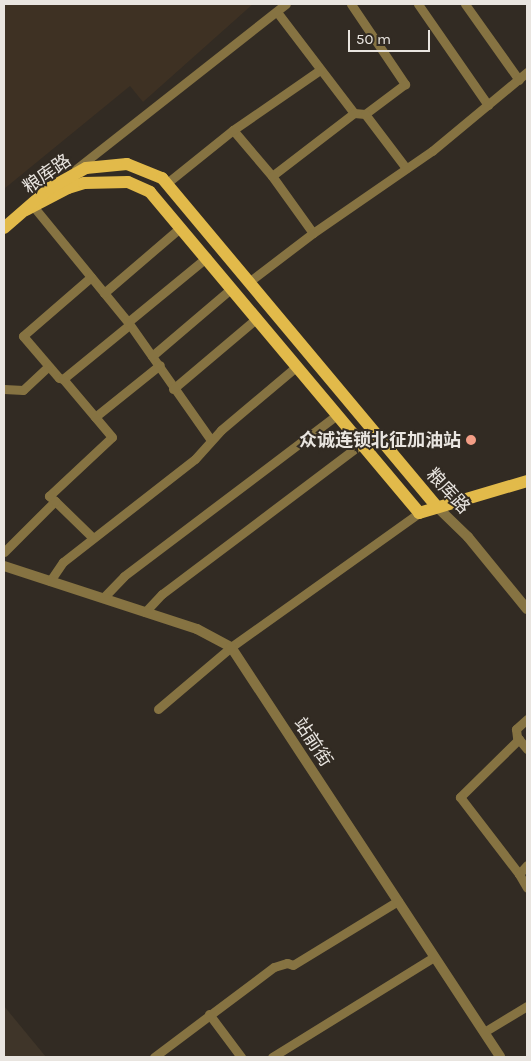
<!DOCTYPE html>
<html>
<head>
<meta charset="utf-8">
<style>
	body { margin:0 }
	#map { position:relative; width:531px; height:1061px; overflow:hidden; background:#322b23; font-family:Karla,"Noto Sans SC",sans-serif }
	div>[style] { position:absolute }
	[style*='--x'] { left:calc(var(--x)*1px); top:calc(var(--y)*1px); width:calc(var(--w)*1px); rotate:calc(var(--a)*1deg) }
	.built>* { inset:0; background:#3f3529 }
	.industrial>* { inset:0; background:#3e3123 }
	.minor>* { height:9px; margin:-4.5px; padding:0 4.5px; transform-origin:4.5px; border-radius:4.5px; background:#867342 }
	.tertiary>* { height:10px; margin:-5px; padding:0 5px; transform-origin:5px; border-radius:5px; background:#867342 }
	.primary>* { height:12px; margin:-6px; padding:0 6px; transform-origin:6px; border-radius:6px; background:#e2ba4a }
	.dots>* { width:14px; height:14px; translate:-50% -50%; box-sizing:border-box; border:2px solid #322b23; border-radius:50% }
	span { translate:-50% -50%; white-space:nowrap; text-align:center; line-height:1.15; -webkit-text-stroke:4px #322b23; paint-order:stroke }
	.street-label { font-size:18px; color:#e9e5e0 }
	.poi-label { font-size:18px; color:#e9e5e0; font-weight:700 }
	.right { translate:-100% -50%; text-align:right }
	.frame { position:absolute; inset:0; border:5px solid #e9e5e0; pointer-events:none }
	.scale { position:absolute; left:348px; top:30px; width:82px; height:22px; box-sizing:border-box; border:2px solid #e9e5e0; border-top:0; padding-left:6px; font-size:15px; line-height:18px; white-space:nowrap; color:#e9e5e0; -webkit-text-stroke:4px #322b23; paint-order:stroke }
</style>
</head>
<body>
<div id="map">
	<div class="built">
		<div style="clip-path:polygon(4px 1006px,46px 1057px,4px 1057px)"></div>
	</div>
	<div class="industrial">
		<div style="clip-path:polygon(4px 4px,253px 4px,143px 102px,130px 86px,4px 189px)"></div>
	</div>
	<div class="minor">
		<div style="--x:351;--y:4;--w:97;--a:56"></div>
		<div style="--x:405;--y:84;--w:50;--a:143.1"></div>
		<div style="--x:418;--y:4;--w:123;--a:55.3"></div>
		<div style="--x:465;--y:4;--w:93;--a:54.6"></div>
		<div style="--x:277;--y:12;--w:127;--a:52.7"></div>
		<div style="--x:354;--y:113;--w:11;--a:5"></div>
		<div style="--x:365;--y:114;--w:68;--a:52.8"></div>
		<div style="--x:233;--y:130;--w:60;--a:49.7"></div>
		<div style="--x:272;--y:176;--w:70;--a:54.3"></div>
		<div style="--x:76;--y:169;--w:267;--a:-38.2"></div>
		<div style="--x:272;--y:176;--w:103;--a:-37.5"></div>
		<div style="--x:167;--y:183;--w:85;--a:-38.8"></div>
		<div style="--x:233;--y:130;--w:106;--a:-34.6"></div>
		<div style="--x:33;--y:206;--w:150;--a:50.7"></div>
		<div style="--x:128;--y:322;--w:144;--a:54.9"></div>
		<div style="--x:91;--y:277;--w:90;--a:139.1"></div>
		<div style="--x:23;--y:336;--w:55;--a:49.4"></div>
		<div style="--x:59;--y:378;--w:4;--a:14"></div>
		<div style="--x:63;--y:379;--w:85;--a:-39.3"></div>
		<div style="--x:250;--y:281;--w:79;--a:-37.3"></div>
		<div style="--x:313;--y:233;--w:145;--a:-34.6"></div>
		<div style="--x:432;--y:151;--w:124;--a:-39.7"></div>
		<div style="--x:104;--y:293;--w:101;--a:-40.6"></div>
		<div style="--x:128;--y:322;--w:102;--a:-39.4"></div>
		<div style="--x:152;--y:356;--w:105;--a:-40.4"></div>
		<div style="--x:4;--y:389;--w:19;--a:3"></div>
		<div style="--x:23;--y:390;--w:34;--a:-43"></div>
		<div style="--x:173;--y:389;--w:110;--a:-40.2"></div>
		<div style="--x:95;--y:417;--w:83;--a:-38.7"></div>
		<div style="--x:55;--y:501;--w:53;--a:44.2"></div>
		<div style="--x:4;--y:552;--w:72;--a:-45"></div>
		<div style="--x:55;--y:501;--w:8;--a:-140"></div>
		<div style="--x:49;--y:496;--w:86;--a:-43.1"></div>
		<div style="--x:112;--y:437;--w:76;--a:-130.2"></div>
		<div style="--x:50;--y:581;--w:23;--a:-56"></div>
		<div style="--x:63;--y:562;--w:167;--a:-38"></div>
		<div style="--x:195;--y:459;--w:39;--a:-48"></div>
		<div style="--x:221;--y:430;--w:99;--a:-40.1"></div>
		<div style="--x:103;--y:598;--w:30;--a:-46"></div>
		<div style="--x:124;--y:576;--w:267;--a:-37.1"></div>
		<div style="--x:145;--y:612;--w:25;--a:-47"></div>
		<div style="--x:162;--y:594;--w:249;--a:-37"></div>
		<div style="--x:158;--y:709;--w:96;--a:-40.3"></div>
		<div style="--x:231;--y:647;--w:231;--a:-35.5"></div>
		<div style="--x:527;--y:719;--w:15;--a:138"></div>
		<div style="--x:516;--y:729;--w:8;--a:83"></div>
		<div style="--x:517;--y:737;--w:16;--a:50"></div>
		<div style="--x:519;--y:739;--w:83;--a:135.5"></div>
		<div style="--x:460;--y:797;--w:97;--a:52.5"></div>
		<div style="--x:519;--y:874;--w:12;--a:-48"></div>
		<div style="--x:519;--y:874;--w:16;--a:60"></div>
		<div style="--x:209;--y:1014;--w:54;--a:53.3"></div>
		<div style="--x:484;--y:1032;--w:50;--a:-31.2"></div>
		<div style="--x:154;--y:1057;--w:150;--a:-36.9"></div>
		<div style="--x:274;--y:967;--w:14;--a:-17"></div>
		<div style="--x:287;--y:963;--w:6;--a:18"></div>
		<div style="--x:293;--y:965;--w:123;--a:-31.4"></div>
		<div style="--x:272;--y:1057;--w:190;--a:-31.7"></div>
	</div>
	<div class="tertiary">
		<div style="--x:437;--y:507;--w:43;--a:44.1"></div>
		<div style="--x:468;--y:537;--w:93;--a:50.7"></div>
		<div style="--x:4;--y:566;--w:203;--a:18.1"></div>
		<div style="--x:197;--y:629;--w:38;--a:28"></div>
		<div style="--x:231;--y:647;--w:490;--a:56.7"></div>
	</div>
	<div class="primary">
		<div style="--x:26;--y:210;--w:47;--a:-27.6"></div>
		<div style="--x:68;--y:188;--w:17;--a:-17"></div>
		<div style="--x:84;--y:183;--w:44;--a:-1.3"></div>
		<div style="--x:128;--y:182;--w:24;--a:24"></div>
		<div style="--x:150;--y:192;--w:419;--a:50"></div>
		<div style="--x:419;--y:513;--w:113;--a:-16.5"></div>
		<div style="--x:4;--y:228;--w:61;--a:-41"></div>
		<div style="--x:50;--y:188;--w:41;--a:-29.1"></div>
		<div style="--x:86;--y:168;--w:41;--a:-5.6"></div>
		<div style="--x:127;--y:164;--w:38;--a:22"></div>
		<div style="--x:162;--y:178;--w:429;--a:50.1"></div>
	</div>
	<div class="dots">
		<div style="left:471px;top:440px;background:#f49e86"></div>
	</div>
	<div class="street-label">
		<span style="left:47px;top:174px;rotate:-35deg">粮库路</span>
		<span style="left:448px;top:491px;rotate:47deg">粮库路</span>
		<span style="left:313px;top:742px;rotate:57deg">站前街</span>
	</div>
	<div class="poi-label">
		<span class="right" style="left:461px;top:440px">众诚连锁北征加油站</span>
	</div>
	<div class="frame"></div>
	<div class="scale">50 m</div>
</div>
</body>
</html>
